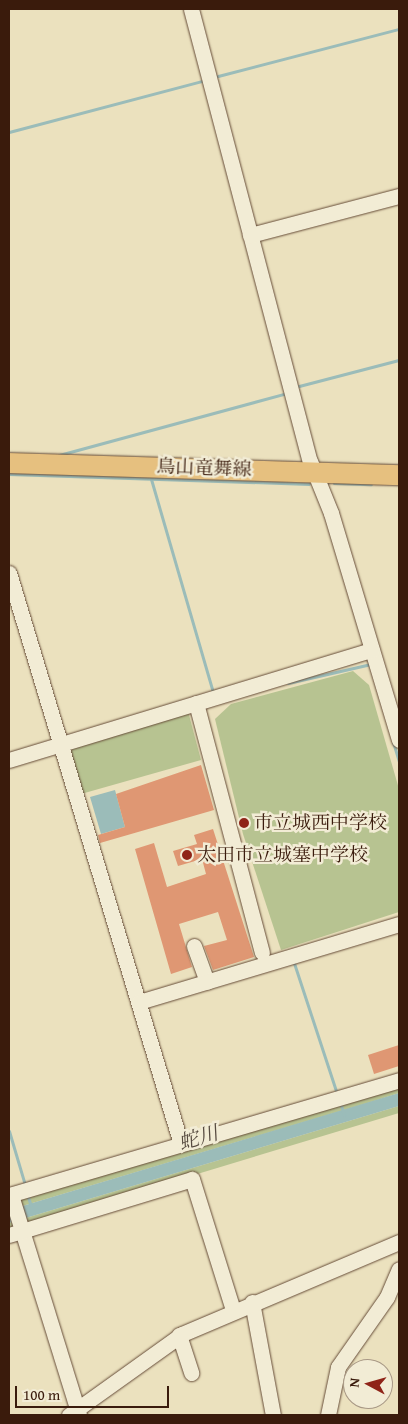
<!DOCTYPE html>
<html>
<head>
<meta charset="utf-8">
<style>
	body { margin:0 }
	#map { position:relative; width:408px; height:1424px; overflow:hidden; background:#ebe1be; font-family:"Gentium Book Plus","Noto Serif JP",serif }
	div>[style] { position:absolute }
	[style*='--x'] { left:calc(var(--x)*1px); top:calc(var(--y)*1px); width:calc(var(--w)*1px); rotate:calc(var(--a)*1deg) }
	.green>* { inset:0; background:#b7c391 }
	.water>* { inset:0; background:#9bbcb9 }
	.stream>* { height:3px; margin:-1.5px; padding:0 1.5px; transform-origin:1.5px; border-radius:1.5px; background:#9bbcb9 }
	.building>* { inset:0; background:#df9773 }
	.roads { filter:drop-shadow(0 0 1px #664c38) drop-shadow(0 0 1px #664c38) }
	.minor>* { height:15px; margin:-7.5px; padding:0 7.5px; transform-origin:7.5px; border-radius:7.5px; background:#f2ecd5 }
	.major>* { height:20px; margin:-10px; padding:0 10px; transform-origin:10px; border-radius:10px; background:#e6c07f }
	.dots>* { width:14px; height:14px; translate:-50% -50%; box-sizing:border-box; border:2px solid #f2ecd5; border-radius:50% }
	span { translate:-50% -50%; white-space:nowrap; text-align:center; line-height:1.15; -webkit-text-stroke:5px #f2ecd5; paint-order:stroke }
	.street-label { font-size:19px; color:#3a1b0c }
	.poi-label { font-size:19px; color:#3a1b0c }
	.left { translate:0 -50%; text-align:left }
	.water-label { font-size:20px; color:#574b40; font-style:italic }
	.frame { position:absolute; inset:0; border:10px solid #3a1b0c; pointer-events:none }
	.north { position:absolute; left:343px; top:1359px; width:50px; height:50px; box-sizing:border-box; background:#f2ecd5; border:1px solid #a89885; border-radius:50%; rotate:276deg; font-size:14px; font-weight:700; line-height:20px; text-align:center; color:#3a1b0c }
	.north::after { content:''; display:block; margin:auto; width:18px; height:22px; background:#8f2418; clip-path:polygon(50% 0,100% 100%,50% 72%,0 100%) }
	.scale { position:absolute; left:15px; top:1386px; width:154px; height:22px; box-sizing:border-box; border:2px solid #3a1b0c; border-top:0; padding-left:6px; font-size:15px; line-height:18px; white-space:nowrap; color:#3a1b0c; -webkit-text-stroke:4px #f2ecd5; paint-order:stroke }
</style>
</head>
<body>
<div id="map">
	<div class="green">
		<div style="clip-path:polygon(353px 671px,369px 685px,399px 789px,399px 912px,281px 950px,243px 834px,215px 719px,231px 704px)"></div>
		<div style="clip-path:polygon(188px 711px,201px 760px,81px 794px,68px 752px,71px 747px)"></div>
		<div style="clip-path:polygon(399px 1083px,399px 1093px,371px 1102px,9px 1210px,17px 1199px)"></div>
		<div style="clip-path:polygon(399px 1106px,399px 1113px,9px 1231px,9px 1223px)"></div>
	</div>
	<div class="water">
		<div style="clip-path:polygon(115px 790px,125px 827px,101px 834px,90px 797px)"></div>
		<div style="clip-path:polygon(399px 1093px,399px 1106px,9px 1223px,9px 1210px)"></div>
	</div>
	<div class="stream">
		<div style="--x:218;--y:76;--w:187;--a:-14.6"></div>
		<div style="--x:9;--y:132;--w:200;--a:-14.8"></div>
		<div style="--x:299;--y:386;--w:103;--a:-14.6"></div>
		<div style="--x:59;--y:455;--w:236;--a:-15.2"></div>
		<div style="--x:9;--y:474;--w:300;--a:1.9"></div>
		<div style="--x:151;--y:479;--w:222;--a:73.8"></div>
		<div style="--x:334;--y:483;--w:37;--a:2"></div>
		<div style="--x:288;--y:683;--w:85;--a:-12.9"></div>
		<div style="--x:393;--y:742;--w:21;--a:73"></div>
		<div style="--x:293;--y:960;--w:141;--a:71.8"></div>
		<div style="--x:340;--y:1102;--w:14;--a:73"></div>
		<div style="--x:9;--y:1131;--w:56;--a:73.5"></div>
		<div style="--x:28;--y:1197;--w:9;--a:72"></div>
	</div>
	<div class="building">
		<div style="clip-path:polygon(201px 765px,214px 810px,100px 843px,98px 835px,125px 827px,116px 794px)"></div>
		<div style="clip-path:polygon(213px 829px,254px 957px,213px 970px,204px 946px,227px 940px,218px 912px,179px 924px,192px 967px,171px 974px,135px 849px,154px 843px,167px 887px,206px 874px,202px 859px,178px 866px,173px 851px,197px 844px,194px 835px)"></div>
		<div style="clip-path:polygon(399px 1045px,399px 1066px,374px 1074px,368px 1055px)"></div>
	</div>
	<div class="roads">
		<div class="minor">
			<div style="--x:191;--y:9;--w:467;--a:75.3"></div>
			<div style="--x:310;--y:461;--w:56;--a:68"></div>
			<div style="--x:331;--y:513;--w:237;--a:73.3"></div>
			<div style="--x:250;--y:235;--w:154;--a:-14.7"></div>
			<div style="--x:9;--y:573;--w:596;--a:73.24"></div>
			<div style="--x:196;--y:703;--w:258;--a:75.2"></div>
			<div style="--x:9;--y:760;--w:379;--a:-16.9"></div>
			<div style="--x:194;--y:946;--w:38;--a:70"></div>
			<div style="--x:139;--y:1002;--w:271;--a:-16.7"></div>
			<div style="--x:9;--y:1195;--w:407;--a:-16.4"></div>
			<div style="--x:11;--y:1195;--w:230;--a:72.8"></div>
			<div style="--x:9;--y:1235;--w:191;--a:-17"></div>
			<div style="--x:192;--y:1179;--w:137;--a:72.6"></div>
			<div style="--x:252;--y:1302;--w:115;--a:79.5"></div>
			<div style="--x:179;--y:1335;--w:40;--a:72"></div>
			<div style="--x:69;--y:1415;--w:139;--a:-35.6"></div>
			<div style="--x:182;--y:1334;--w:236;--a:-23"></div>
			<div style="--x:328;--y:1415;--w:49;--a:-78.2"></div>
			<div style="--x:338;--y:1367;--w:85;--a:-55"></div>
			<div style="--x:387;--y:1297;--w:30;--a:-67"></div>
		</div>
		<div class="major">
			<div style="--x:9;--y:463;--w:390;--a:1.8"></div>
		</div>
	</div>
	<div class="dots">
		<div style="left:244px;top:823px;background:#8f2418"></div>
		<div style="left:187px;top:855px;background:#8f2418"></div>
	</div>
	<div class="street-label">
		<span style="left:204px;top:468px;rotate:2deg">鳥山竜舞線</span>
	</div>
	<div class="poi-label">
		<span class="left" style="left:254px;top:823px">市立城西中学校</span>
		<span class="left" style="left:197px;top:855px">太田市立城塞中学校</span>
	</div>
	<div class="water-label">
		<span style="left:198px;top:1137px;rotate:-17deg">蛇川</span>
	</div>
	<div class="frame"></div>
	<div class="north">N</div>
	<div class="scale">100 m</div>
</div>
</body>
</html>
